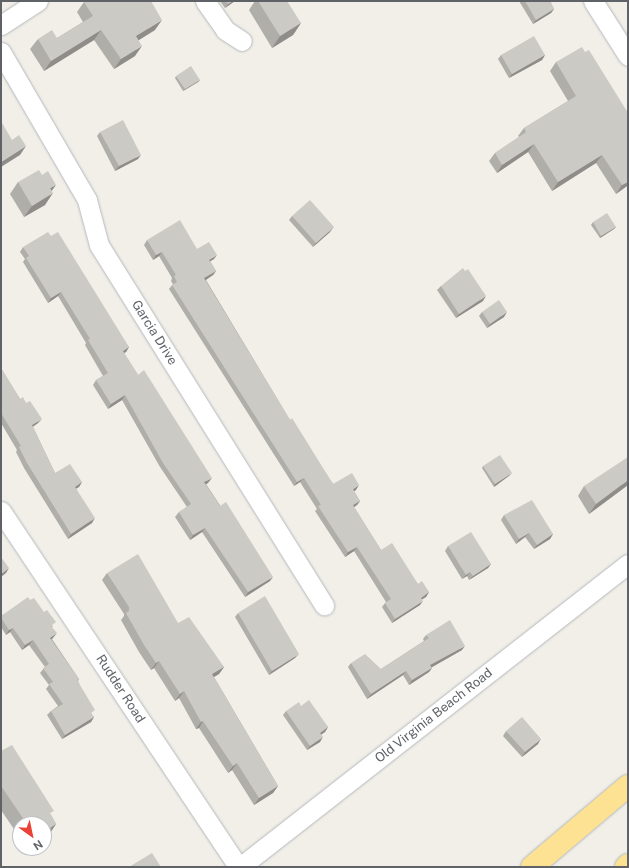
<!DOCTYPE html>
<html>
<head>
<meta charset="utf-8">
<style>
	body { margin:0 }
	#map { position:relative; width:629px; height:868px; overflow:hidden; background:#f1efe8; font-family:"Public Sans",sans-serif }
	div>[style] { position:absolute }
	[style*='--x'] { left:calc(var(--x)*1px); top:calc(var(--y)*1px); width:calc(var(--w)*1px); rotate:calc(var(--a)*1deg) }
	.roads { filter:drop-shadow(0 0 1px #b5b8bc) drop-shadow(0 0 1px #b5b8bc) }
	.street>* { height:19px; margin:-9.5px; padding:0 9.5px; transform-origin:9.5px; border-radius:9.5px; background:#fff }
	.highway>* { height:22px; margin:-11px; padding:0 11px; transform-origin:11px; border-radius:11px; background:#fde293 }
	.wall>* { inset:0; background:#afaea9 }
	.shaded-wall>* { inset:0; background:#8f8d8a }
	.building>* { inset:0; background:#cccac5 }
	span { translate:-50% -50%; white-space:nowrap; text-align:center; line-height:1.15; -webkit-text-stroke:3px #fff; paint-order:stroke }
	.street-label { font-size:13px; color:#5f6368 }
	.frame { position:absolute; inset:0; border:2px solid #5f6368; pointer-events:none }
	.north { position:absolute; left:12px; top:816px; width:40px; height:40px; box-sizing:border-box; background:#fff; border:1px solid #bfc1c3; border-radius:50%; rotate:147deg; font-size:11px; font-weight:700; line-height:16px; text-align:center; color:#5f6368 }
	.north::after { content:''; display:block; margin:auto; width:14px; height:18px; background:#ea4335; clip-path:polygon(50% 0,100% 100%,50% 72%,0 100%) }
</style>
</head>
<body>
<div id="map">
	<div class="roads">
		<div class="street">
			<div style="--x:205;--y:1;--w:35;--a:55"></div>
			<div style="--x:225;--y:30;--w:20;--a:33"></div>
			<div style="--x:593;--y:1;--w:65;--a:57.5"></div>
			<div style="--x:1;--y:25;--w:44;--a:-33"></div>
			<div style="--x:1;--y:52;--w:171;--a:59.8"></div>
			<div style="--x:87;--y:200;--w:47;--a:75.1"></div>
			<div style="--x:99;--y:245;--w:425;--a:58"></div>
			<div style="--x:1;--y:511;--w:428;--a:56.3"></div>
			<div style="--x:240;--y:867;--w:492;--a:-38"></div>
		</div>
		<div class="highway">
			<div style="--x:532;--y:867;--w:126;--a:-40.2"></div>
			<div style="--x:626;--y:867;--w:3;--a:-45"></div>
		</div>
	</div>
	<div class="wall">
		<div style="clip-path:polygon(220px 1px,235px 1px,225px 8px)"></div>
		<div style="clip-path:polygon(255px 1px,258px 1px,301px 23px,293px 35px,272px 48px,249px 10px)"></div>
		<div style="clip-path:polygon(519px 1px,550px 1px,554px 9px,551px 13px,533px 24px)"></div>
		<div style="clip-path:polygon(84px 2px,155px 30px,139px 40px,135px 56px,114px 69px,94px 40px,44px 71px,30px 49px,38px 39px,57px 38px,83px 22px,77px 12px)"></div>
		<div style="clip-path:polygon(585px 52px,628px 113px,628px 187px,627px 186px,616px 194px,596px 163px,552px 191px,528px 152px,497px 173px,489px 161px,495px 153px,519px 137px,518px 136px,524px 128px,568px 101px,550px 71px,556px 62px)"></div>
		<div style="clip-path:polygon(501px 55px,545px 55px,542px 60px,509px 78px,498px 59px)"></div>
		<div style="clip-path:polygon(176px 76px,200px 80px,198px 82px,183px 91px,175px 78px)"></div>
		<div style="clip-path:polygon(100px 132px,138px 159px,115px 171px,97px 136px)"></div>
		<div style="clip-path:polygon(18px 182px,52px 190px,45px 205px,24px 217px,10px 194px)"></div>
		<div style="clip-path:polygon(292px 216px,330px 232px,313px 247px,289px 220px)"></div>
		<div style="clip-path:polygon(593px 222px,616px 227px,614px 229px,600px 238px,591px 225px)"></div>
		<div style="clip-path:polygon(147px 240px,197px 249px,214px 259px,210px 261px,216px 271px,213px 275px,206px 280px,290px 420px,333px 484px,356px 490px,354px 491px,360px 501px,357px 505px,354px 507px,381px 550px,418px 584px,429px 592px,426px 597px,422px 599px,420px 605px,392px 623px,382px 607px,385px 603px,386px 602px,354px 551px,345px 557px,315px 511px,317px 509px,300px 482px,294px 486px,169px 289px,173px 284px,171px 281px,172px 278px,159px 256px,153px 260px,144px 245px)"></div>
		<div style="clip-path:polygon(23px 247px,129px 347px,126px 352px,124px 353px,138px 375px,208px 483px,206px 484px,270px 581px,245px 597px,202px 532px,190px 540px,175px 517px,179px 512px,187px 507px,160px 467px,122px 400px,108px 409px,93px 385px,96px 380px,103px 376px,85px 345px,86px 343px,58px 296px,48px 303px,23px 262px,25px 259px,20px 252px)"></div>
		<div style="clip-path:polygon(441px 286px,483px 301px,456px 318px,437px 290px)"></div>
		<div style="clip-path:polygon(482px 312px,504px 317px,487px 328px,479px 316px)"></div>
		<div style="clip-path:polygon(1px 368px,20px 399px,26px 403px,38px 423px,33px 427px,55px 473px,82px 482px,79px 487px,76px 488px,92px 523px,68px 539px,24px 468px,16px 452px,17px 450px,1px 423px)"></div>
		<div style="clip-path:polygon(483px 466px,510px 475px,494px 487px,482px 468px)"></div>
		<div style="clip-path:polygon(628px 485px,589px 514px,578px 496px,584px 486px)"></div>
		<div style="clip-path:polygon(504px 515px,553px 534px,550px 539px,534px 549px,525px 537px,516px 544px,501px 520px)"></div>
		<div style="clip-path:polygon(448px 546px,491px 564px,488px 568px,469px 580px,467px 576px,462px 579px,445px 551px)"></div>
		<div style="clip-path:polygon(107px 573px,178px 623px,224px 667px,219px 674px,214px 677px,278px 786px,273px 793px,254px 805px,232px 770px,228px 773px,199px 728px,196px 729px,179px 698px,175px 701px,154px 668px,151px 670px,139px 652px,121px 620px,124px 616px,124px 614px,102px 580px)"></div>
		<div style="clip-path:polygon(30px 600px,53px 627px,52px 627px,53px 638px,52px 639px,79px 679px,78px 681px,92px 715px,94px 717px,91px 722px,62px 739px,47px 715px,51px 711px,58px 706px,46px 689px,49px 685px,40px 673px,45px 667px,29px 645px,22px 650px,10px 632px,6px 635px,1px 627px,1px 616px)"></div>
		<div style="clip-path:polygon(238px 613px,295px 658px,269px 675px,235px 617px)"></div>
		<div style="clip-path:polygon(426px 635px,462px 650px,432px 667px,432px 668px,429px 672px,409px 685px,403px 675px,367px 699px,348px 667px,351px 663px,381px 669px,424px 641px,423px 639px)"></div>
		<div style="clip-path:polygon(301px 706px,328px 727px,325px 732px,321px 735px,320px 742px,307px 750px,283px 715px,286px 711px)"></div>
		<div style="clip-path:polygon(506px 731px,538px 744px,522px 757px,503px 736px)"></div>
		<div style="clip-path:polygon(1px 751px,51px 815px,56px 824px,48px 836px,44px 824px,20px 824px,20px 838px,1px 810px)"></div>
	</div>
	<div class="shaded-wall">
		<div style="clip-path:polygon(233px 1px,235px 1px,225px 8px,228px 4px)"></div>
		<div style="clip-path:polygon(554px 9px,551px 13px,533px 24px,536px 20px)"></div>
		<div style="clip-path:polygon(162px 20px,155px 30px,129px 46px,136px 36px)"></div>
		<div style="clip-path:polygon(301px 23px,293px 35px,272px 48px,280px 36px)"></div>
		<div style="clip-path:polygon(101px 30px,94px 40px,44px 71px,51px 61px)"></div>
		<div style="clip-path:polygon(142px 46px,135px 56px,114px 69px,121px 59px)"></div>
		<div style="clip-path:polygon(545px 55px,542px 60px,509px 78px,512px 74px)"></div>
		<div style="clip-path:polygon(200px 80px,198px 82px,183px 91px,185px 89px)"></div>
		<div style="clip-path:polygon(534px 144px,528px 152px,497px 173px,502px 165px)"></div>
		<div style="clip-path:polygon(26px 146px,20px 155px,1px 167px,1px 162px)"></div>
		<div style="clip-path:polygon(141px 155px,138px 159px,115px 171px,119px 166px)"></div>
		<div style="clip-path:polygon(602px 155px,596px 163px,552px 191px,558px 182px)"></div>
		<div style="clip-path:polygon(628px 182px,627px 186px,616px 194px,622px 185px)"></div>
		<div style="clip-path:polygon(56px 185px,48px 196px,50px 188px)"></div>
		<div style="clip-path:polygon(53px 193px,45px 205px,24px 217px,32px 206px)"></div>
		<div style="clip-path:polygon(334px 227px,330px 232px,313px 247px,316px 243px)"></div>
		<div style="clip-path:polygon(616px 227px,614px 229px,600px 238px,601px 236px)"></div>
		<div style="clip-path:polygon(162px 252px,159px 256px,153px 260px,156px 255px)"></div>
		<div style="clip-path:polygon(217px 255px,214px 259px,206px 264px,209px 260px)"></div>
		<div style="clip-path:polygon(216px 271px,213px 275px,201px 283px,204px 278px)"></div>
		<div style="clip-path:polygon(61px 292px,58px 296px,48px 303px,51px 298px)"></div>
		<div style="clip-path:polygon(486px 296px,483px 301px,456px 318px,459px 314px)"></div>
		<div style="clip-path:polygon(507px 312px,504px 317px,487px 328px,490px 324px)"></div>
		<div style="clip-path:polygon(129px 347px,126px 352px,120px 355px,123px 351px)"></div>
		<div style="clip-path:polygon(125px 395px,122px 400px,108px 409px,111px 404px)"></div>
		<div style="clip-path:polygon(42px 419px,38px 423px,29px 429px,32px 425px)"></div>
		<div style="clip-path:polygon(512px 473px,510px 475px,494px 487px,495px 484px)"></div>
		<div style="clip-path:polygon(212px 478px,208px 483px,201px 487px,204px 482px)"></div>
		<div style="clip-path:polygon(304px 478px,300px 482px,294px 486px,297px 482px)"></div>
		<div style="clip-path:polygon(628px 480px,628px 485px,589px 514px,596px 504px)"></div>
		<div style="clip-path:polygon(82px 482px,79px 487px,72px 491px,75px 487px)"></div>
		<div style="clip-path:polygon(359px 485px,356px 490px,350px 494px,353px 489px)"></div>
		<div style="clip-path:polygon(360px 501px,357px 505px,350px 510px,353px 505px)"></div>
		<div style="clip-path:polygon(95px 518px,92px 523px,68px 539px,71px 534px)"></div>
		<div style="clip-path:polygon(205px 528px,202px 532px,190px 540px,193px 535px)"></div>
		<div style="clip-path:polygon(529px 533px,525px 537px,516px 544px,519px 539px)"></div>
		<div style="clip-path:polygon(553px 534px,550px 539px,534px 549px,537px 545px)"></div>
		<div style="clip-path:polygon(357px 547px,354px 551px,345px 557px,348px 552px)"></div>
		<div style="clip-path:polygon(491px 564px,488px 568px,469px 580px,473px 576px)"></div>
		<div style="clip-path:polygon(9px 568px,6px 573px,1px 577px,1px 574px)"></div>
		<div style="clip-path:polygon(470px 572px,467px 576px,462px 579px,466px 575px)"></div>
		<div style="clip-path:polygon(273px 577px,270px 581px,245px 597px,248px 592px)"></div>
		<div style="clip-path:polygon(429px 592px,426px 597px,418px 602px,421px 598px)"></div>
		<div style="clip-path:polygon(423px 601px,420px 605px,392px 623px,395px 619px)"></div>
		<div style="clip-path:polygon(13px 628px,10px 632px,6px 635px,9px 630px)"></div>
		<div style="clip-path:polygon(57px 633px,53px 638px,47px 642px,50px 638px)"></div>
		<div style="clip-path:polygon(33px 640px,29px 645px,22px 650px,25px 645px)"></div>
		<div style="clip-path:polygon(465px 646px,462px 650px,427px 670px,430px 665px)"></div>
		<div style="clip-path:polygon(299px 654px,295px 658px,269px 675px,272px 671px)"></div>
		<div style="clip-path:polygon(159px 661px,154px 668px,151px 670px,156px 663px)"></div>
		<div style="clip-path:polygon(224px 667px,219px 674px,207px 681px,212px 674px)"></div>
		<div style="clip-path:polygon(432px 668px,429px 672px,409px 685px,412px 680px)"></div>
		<div style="clip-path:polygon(406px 671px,403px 675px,367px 699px,371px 694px)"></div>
		<div style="clip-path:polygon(184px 691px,179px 698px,175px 701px,180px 694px)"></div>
		<div style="clip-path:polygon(94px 717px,91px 722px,62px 739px,65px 735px)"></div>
		<div style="clip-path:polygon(203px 721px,199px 728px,196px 729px,201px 722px)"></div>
		<div style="clip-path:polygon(328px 727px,325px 732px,317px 737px,320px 733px)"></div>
		<div style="clip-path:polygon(323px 737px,320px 742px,307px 750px,310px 746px)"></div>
		<div style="clip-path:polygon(541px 739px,538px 744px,522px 757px,525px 752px)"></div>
		<div style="clip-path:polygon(237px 763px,232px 770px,228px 773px,233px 766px)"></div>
		<div style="clip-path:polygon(278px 786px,273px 793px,254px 805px,259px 798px)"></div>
		<div style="clip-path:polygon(56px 824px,48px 836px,44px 838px,44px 832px)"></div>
	</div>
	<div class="building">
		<div style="clip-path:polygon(86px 1px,151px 1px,162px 20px,136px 36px,142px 46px,121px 59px,101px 30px,51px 61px,38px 39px,52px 30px,57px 38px,93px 16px,84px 2px)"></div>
		<div style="clip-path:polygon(226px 1px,233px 1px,228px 4px)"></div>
		<div style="clip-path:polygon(258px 1px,287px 1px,301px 23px,280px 36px)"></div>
		<div style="clip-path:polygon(525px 1px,550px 1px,554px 9px,536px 20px)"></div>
		<div style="clip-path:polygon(534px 36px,545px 55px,512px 74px,501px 55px)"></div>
		<div style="clip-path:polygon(582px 47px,585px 52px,589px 50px,628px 113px,628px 182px,622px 185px,602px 155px,558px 182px,534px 144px,502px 165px,495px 153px,526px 132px,524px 128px,576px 96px,556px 62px)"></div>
		<div style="clip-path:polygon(191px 66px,200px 80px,185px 89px,176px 76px)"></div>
		<div style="clip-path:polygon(123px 120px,141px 155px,119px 166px,100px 132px)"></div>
		<div style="clip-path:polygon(1px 121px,12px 140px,19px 135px,26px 146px,1px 162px)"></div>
		<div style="clip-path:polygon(39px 170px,42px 175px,48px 171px,56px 185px,50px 188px,53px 193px,32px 206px,18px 182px)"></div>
		<div style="clip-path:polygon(310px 200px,334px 227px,316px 243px,292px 216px)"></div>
		<div style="clip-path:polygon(607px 213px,616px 227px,601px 236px,593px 222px)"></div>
		<div style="clip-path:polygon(180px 220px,197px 249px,209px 242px,217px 255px,209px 260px,216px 271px,204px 278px,290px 420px,292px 418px,333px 484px,352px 473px,359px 485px,353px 489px,360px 501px,353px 505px,381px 550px,392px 543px,418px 584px,422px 581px,429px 592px,421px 598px,423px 601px,395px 619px,385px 603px,391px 599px,357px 547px,348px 552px,318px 506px,321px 505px,304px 478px,297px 482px,172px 285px,177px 282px,174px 276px,176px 275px,162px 252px,156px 255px,147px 240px)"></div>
		<div style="clip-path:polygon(48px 232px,51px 236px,58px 232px,129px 347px,123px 351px,138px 375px,144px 370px,212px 478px,204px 482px,220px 506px,226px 502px,273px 577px,248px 592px,205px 528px,193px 535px,179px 512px,191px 504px,163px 463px,125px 395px,111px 404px,96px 380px,108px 373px,88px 340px,90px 339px,61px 292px,51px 298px,26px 258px,29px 256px,23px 247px)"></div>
		<div style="clip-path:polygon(463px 268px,465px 271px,468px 269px,486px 296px,459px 314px,441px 286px)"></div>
		<div style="clip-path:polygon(499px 300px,507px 312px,490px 324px,482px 312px)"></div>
		<div style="clip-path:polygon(1px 368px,20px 399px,23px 397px,26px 403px,30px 401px,42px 419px,32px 425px,55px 473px,70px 464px,82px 482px,75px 487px,95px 518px,71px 534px,27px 463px,19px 447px,21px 446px,1px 413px)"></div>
		<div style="clip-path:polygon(500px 455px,512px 473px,495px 484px,483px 466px)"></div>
		<div style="clip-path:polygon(628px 457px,628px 480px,596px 504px,584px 486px)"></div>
		<div style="clip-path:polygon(532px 500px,553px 534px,537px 545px,529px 533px,519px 539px,504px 515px)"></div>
		<div style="clip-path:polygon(471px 532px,491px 564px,473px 576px,470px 572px,466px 575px,448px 546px)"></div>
		<div style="clip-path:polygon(138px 554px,178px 623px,189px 617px,224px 667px,212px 674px,278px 786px,259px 798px,237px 763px,233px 766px,203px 721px,201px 722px,184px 691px,180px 694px,159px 661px,156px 663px,144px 645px,126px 613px,129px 611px,129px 607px,107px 573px)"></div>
		<div style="clip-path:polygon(1px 557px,9px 568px,1px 574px)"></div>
		<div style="clip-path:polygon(265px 596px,299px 654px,272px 671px,238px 613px)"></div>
		<div style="clip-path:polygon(28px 597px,30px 600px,34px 598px,44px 612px,47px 610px,56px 622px,51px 626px,57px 633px,50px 638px,79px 679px,77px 680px,95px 710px,91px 713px,94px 717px,65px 735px,51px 711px,63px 704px,49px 684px,53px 682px,43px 668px,49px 664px,33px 640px,25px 645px,13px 628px,9px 630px,1px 618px,1px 616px)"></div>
		<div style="clip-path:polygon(450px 620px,465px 646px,430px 665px,432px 668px,412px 680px,406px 671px,371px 694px,351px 663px,365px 654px,381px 669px,429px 638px,426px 635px)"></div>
		<div style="clip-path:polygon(309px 700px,328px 727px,320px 733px,323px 737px,310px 746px,286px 711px,299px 702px,301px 706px)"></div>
		<div style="clip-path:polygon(522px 717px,541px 739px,525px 752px,506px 731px)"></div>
		<div style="clip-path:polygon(12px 745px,54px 811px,50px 813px,56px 824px,44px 832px,44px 824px,27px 824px,1px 786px,1px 751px)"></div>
		<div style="clip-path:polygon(152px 853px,161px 867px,129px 867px)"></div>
	</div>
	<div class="street-label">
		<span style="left:154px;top:333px;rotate:58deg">Garcia Drive</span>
		<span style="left:120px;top:689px;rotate:57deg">Rudder Road</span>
		<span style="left:434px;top:716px;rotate:-38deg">Old Virginia Beach Road</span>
	</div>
	<div class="frame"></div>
	<div class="north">N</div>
</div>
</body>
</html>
